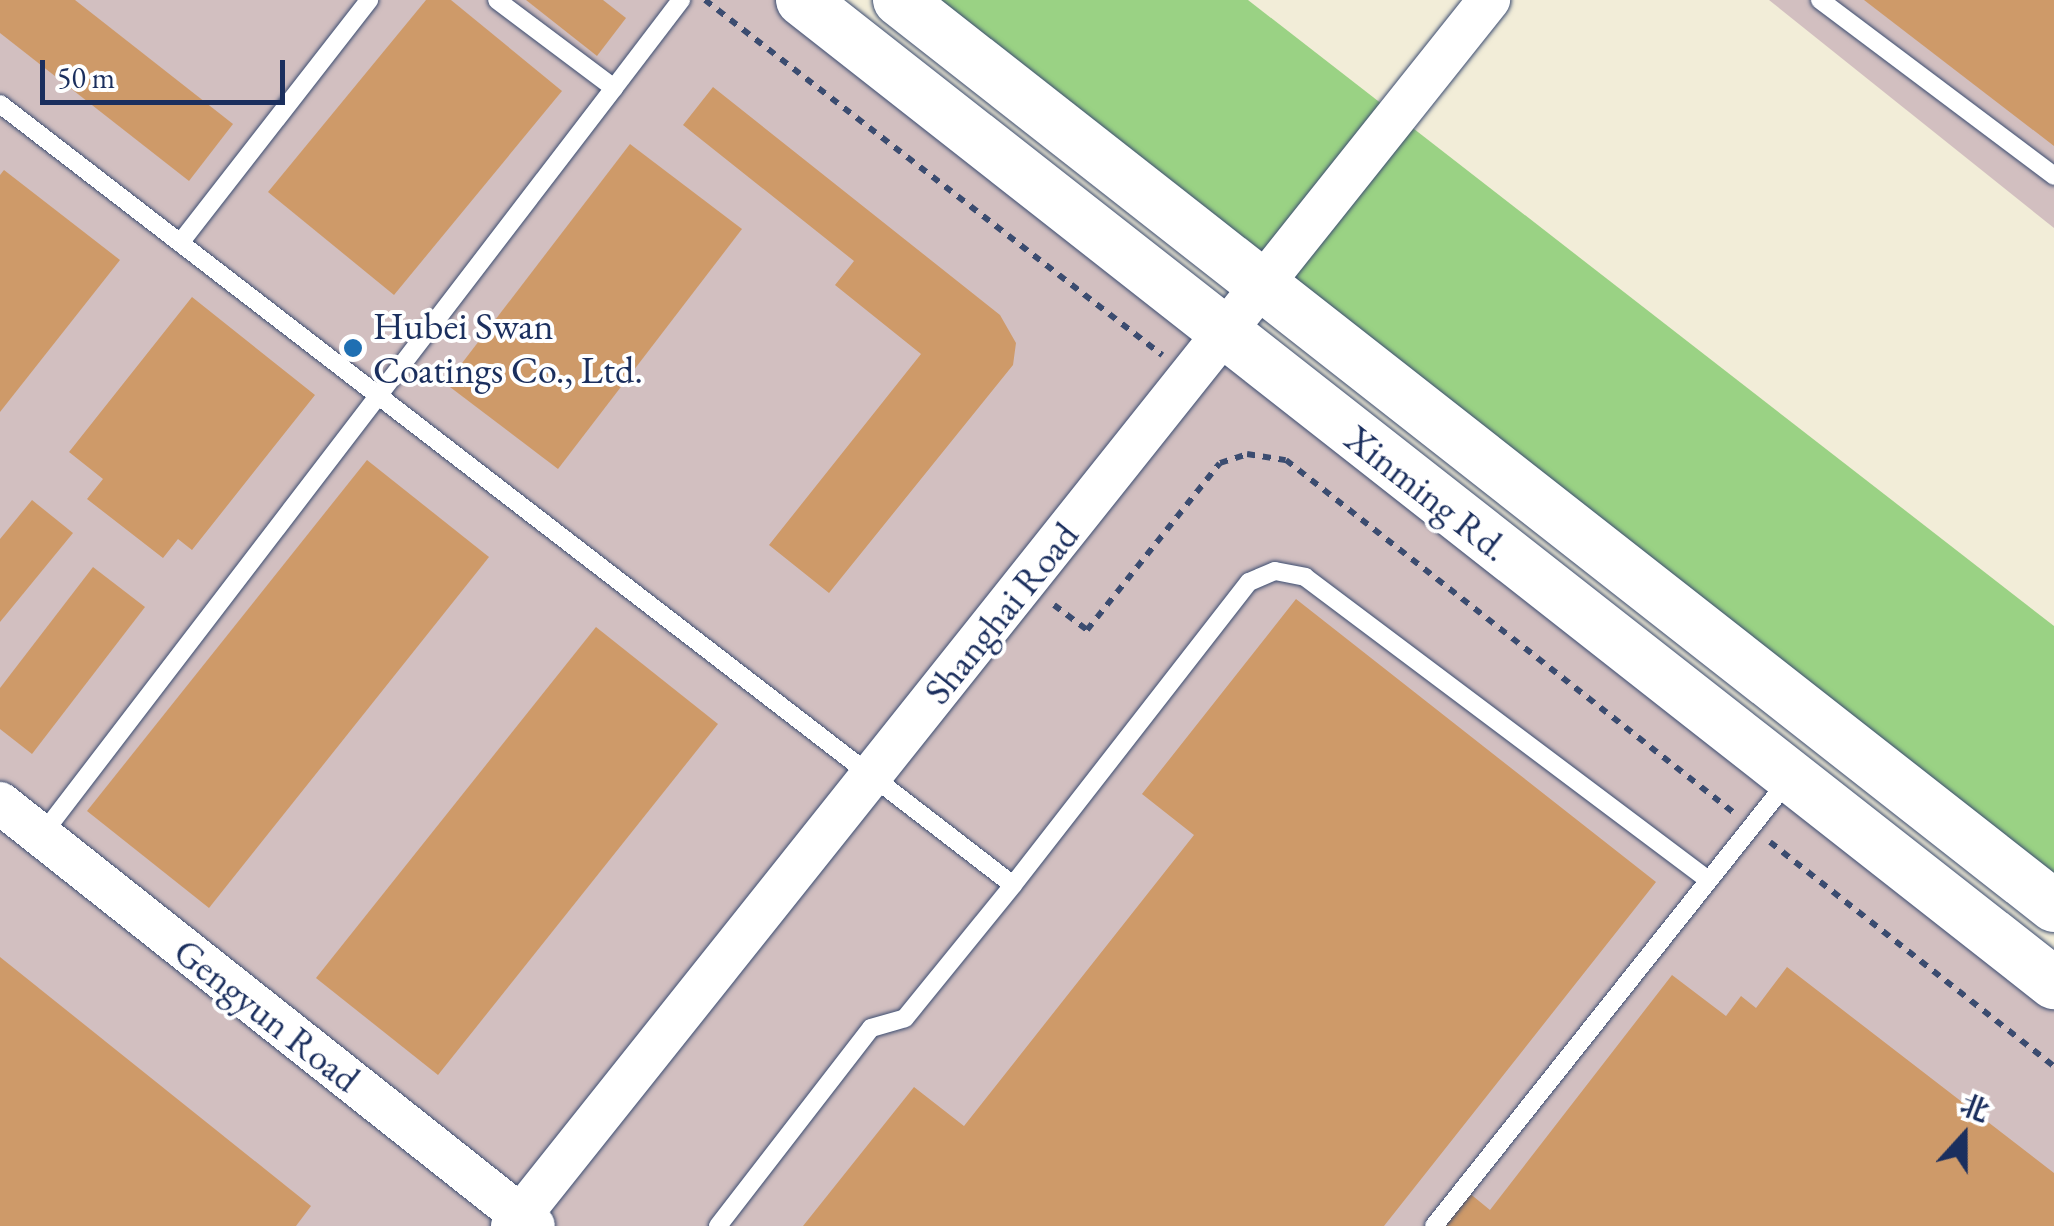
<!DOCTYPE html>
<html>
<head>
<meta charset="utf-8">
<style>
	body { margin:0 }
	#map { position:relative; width:2054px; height:1226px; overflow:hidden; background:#f2edd8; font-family:"EB Garamond","Noto Serif SC",serif }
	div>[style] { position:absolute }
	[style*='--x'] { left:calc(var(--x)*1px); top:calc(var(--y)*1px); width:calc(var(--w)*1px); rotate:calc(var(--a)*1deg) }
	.industrial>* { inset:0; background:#d2bfc0 }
	.green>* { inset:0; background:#9ad284 }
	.building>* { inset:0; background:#ce9a69 }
	.path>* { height:6px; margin-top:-3px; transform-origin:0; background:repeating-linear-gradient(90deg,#3b4c70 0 8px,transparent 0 16px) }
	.roads { filter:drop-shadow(0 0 2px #3b4c70) drop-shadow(0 0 2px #3b4c70) }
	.service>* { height:18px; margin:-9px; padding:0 9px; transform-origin:9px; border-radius:9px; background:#fff }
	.tertiary>* { height:42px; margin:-21px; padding:0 21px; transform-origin:21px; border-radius:21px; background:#fff }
	.primary>* { height:52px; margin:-26px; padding:0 26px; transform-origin:26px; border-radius:26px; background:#fff }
	.dots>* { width:28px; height:28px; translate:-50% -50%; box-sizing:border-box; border:5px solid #fff; border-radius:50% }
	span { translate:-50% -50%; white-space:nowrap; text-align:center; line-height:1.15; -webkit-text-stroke:8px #fff; paint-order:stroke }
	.poi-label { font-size:38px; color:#1b2f5e }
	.left { translate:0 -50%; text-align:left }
	.street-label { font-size:38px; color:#1b2f5e }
	.north { position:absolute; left:1914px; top:1086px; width:100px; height:100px; -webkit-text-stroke:8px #fff; paint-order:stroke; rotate:21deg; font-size:28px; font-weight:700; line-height:40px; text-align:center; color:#1b2f5e }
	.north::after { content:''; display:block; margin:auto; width:35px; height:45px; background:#1b2f5e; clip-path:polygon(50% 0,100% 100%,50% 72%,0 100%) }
	.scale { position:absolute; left:40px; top:60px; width:245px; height:45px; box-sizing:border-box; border:5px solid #1b2f5e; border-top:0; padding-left:12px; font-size:30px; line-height:35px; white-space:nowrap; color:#1b2f5e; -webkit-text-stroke:8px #fff; paint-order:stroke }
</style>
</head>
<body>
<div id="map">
	<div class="industrial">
		<div style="clip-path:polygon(0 0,801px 0,2054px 983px,2054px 1226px,0 1226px)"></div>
		<div style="clip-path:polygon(1769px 0,2054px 0,2054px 228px)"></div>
	</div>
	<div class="green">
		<div style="clip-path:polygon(899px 0,1248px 0,2054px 626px,2054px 906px)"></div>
	</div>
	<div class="building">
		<div style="clip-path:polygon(0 0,75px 0,233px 124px,189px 181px,0 33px)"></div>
		<div style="clip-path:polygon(426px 0,451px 0,562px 91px,394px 295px,268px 192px)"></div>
		<div style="clip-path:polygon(526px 0,603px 0,626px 18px,597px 56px)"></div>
		<div style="clip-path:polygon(1864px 0,2054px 0,2054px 146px)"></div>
		<div style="clip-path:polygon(713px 87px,1000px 315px,1016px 343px,1013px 365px,829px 593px,769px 545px,921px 354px,835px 285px,854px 261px,683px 125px)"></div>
		<div style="clip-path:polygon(630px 144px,742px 229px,558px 469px,446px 384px)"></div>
		<div style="clip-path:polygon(4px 170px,120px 260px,0 412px,0 175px)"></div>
		<div style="clip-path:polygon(192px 297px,315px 395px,192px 550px,178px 539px,163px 558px,87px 499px,103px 479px,69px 452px)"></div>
		<div style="clip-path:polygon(367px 460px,489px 557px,209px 908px,87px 811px)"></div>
		<div style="clip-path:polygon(32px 500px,73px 533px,0 622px,0 539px)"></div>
		<div style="clip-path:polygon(93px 567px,145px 607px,32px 754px,0 729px,0 688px)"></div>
		<div style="clip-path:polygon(1296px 599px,1656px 882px,1384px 1226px,803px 1226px,914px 1087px,964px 1126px,1194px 835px,1142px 794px)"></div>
		<div style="clip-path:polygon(596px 627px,718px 724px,438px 1075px,316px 978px)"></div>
		<div style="clip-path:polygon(0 957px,311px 1206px,296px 1226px,0 1226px)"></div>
		<div style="clip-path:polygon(1787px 967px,2054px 1173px,2054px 1226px,1441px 1226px,1468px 1192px,1490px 1210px,1672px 975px,1726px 1016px,1741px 996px,1756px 1008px)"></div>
	</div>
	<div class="path">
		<div style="--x:705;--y:0;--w:579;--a:37.84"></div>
		<div style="--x:1054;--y:605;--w:41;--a:37.1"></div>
		<div style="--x:1087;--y:630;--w:213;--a:-51.5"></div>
		<div style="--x:1220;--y:463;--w:28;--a:-18"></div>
		<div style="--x:1247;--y:454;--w:39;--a:9"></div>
		<div style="--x:1286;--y:460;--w:569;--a:38.22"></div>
		<div style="--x:1770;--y:842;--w:362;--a:38.3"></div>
	</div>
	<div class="roads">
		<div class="service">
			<div style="--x:1820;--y:0;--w:293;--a:36.9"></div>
			<div style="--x:614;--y:88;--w:111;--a:-52.7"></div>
			<div style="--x:0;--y:104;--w:1279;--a:37.63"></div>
			<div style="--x:1013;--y:885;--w:384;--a:-52.1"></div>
			<div style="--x:1249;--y:582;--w:28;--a:-23"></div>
			<div style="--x:1275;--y:571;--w:31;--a:11"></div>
			<div style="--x:1305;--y:577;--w:503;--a:36.92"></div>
			<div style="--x:180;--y:243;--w:308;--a:-52.1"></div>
			<div style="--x:41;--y:836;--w:942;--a:-52.55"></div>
			<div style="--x:614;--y:88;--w:146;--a:-143.1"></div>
			<div style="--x:718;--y:1226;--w:250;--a:-52.3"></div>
			<div style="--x:871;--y:1028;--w:35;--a:-16"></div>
			<div style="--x:905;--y:1018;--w:171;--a:-50.9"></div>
			<div style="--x:1434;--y:1226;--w:567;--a:-51.51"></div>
		</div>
		<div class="tertiary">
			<div style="--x:0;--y:803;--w:681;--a:38.38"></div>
			<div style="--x:512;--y:1226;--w:1568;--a:-51.45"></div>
		</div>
		<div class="primary">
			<div style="--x:802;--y:0;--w:1592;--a:38.14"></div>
			<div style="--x:899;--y:0;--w:1468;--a:38.11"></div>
		</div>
	</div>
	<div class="dots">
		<div style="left:353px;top:348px;background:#1f6fb2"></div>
	</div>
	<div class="poi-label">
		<span class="left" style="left:373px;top:348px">Hubei Swan<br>Coatings Co., Ltd.</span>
	</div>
	<div class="street-label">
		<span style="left:1427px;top:493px;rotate:38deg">Xinming Rd.</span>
		<span style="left:1001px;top:613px;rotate:-51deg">Shanghai Road</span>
		<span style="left:267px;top:1015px;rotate:38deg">Gengyun Road</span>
	</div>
	<div class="north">北</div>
	<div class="scale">50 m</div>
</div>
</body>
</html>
